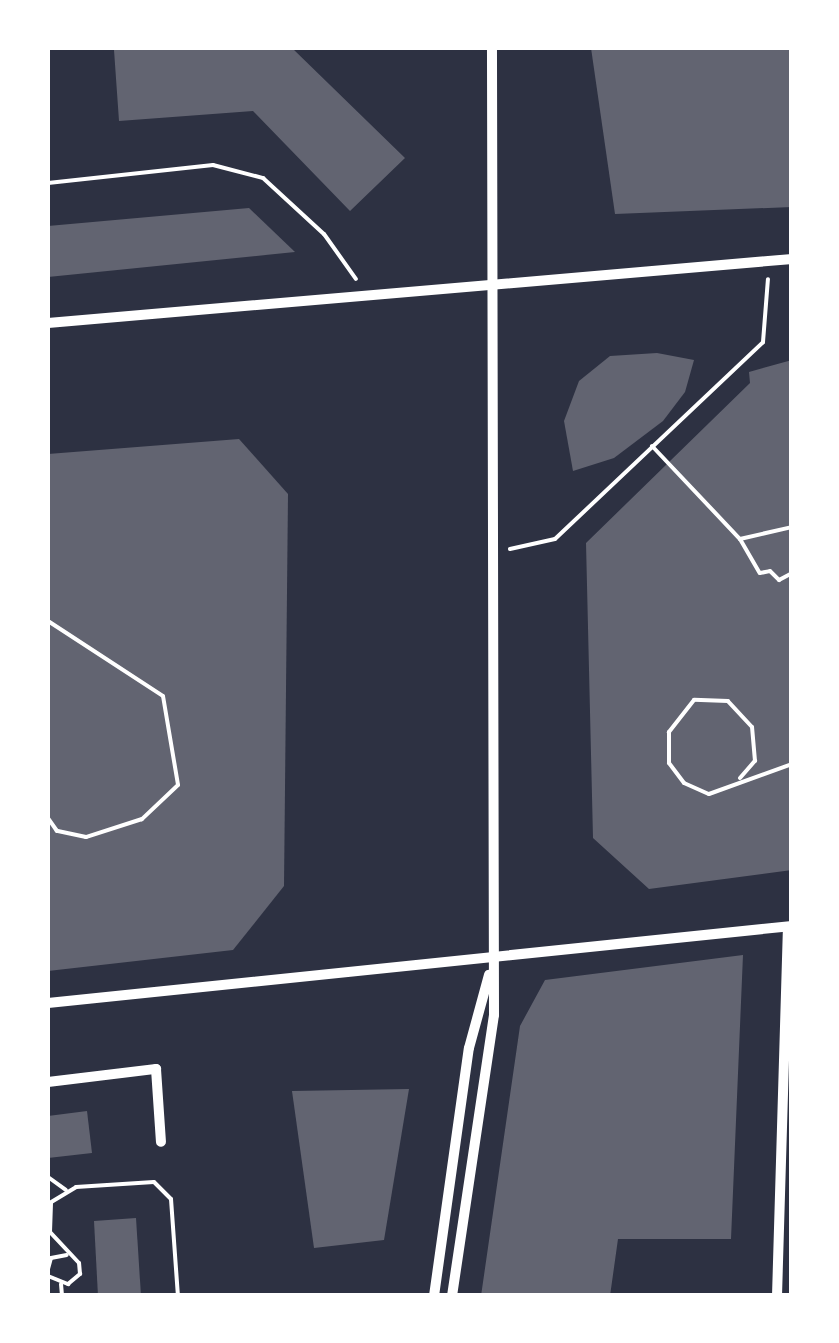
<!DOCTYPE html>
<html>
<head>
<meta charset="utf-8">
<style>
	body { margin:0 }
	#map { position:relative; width:839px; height:1343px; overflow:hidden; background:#2d3142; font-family:"Libre Baskerville",serif }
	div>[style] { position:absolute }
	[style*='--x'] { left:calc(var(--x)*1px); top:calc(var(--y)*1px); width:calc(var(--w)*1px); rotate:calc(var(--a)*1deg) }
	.building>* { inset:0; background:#626471 }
	.path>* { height:4px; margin:-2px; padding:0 2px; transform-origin:2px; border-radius:2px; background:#fff }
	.minor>* { height:10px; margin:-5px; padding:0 5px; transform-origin:5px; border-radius:5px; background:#fff }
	span { translate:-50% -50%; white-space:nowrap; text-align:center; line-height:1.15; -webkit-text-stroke:8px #fff; paint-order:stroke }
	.frame { position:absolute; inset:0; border:50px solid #fff; pointer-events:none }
</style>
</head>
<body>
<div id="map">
	<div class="building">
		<div style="clip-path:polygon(292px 48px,405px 158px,350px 211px,253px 111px,119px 121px,114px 50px)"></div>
		<div style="clip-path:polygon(591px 48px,792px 48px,792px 207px,615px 214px)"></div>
		<div style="clip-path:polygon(249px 208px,295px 252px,48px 277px,48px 226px)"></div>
		<div style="clip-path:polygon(657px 353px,694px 360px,685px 392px,663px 421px,614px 458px,573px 471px,564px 421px,579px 381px,610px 356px)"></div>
		<div style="clip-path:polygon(792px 360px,792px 870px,649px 889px,593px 838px,586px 543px,750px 383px,749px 372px)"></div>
		<div style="clip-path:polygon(239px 439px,288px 494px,284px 886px,233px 950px,48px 971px,48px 454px)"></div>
		<div style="clip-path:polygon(743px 955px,731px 1239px,618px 1239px,610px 1296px,481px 1296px,520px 1026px,545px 980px)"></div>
		<div style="clip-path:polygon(409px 1089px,384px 1240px,314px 1248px,292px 1091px)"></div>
		<div style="clip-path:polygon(87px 1111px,92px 1153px,48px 1158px,48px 1116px)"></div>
		<div style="clip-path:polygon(136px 1218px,141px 1296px,98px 1296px,94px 1221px)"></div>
	</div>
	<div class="path">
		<div style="--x:48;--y:183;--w:166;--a:-6.2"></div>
		<div style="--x:213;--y:165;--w:52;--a:14.6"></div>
		<div style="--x:263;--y:178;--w:83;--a:42.6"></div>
		<div style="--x:324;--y:234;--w:55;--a:54.6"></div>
		<div style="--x:652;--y:446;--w:128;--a:46.6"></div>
		<div style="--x:740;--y:539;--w:53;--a:-13"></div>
		<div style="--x:740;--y:539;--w:39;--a:60"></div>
		<div style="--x:760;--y:573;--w:10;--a:-11"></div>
		<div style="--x:770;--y:571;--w:13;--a:45"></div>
		<div style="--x:779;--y:580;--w:15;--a:-28"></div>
		<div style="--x:510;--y:549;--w:46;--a:-12.5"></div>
		<div style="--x:555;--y:539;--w:286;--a:-43.4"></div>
		<div style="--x:763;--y:342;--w:63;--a:-85.5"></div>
		<div style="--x:48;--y:621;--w:137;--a:33.1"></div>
		<div style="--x:163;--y:696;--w:90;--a:80.4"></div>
		<div style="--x:178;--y:785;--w:50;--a:136.6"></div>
		<div style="--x:142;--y:819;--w:59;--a:162.2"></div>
		<div style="--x:86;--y:837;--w:30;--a:-168"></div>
		<div style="--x:57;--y:831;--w:16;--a:-125"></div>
		<div style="--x:740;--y:778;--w:23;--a:-49"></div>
		<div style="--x:755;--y:761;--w:34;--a:-95"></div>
		<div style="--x:752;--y:727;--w:35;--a:-133"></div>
		<div style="--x:728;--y:701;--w:34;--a:-178"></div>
		<div style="--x:694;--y:700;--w:41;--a:128"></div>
		<div style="--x:669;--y:732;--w:31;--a:90"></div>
		<div style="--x:669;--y:763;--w:25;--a:53"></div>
		<div style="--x:684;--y:783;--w:27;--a:24"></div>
		<div style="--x:709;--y:794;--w:88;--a:-19.9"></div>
		<div style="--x:48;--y:1177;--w:22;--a:36"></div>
		<div style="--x:48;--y:1204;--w:33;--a:-31"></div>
		<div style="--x:76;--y:1187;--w:78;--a:-3.7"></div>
		<div style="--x:154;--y:1182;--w:24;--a:45"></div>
		<div style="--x:171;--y:1199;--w:97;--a:85.9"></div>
		<div style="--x:48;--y:1269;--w:11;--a:-75"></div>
		<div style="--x:51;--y:1258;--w:16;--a:-11"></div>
		<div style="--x:48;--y:1276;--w:22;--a:22"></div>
		<div style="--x:68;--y:1284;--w:16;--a:-40"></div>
		<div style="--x:80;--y:1274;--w:11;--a:-95"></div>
		<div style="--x:79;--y:1263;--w:42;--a:-133.1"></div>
		<div style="--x:50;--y:1232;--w:29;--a:-88"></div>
		<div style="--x:61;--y:1284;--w:12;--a:85"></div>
	</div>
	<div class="minor">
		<div style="--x:48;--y:323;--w:747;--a:-4.92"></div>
		<div style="--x:48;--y:1003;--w:748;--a:-5.91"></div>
		<div style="--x:48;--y:1082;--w:109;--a:-6.9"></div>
		<div style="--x:156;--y:1069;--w:73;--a:86.1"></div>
		<div style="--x:434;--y:1296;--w:250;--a:-82"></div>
		<div style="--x:469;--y:1048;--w:76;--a:-74.7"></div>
		<div style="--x:452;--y:1296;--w:284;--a:-81.5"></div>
		<div style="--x:494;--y:1015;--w:967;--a:-90.12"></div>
		<div style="--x:777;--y:1296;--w:369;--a:-88.3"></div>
	</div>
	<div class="frame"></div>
</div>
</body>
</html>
